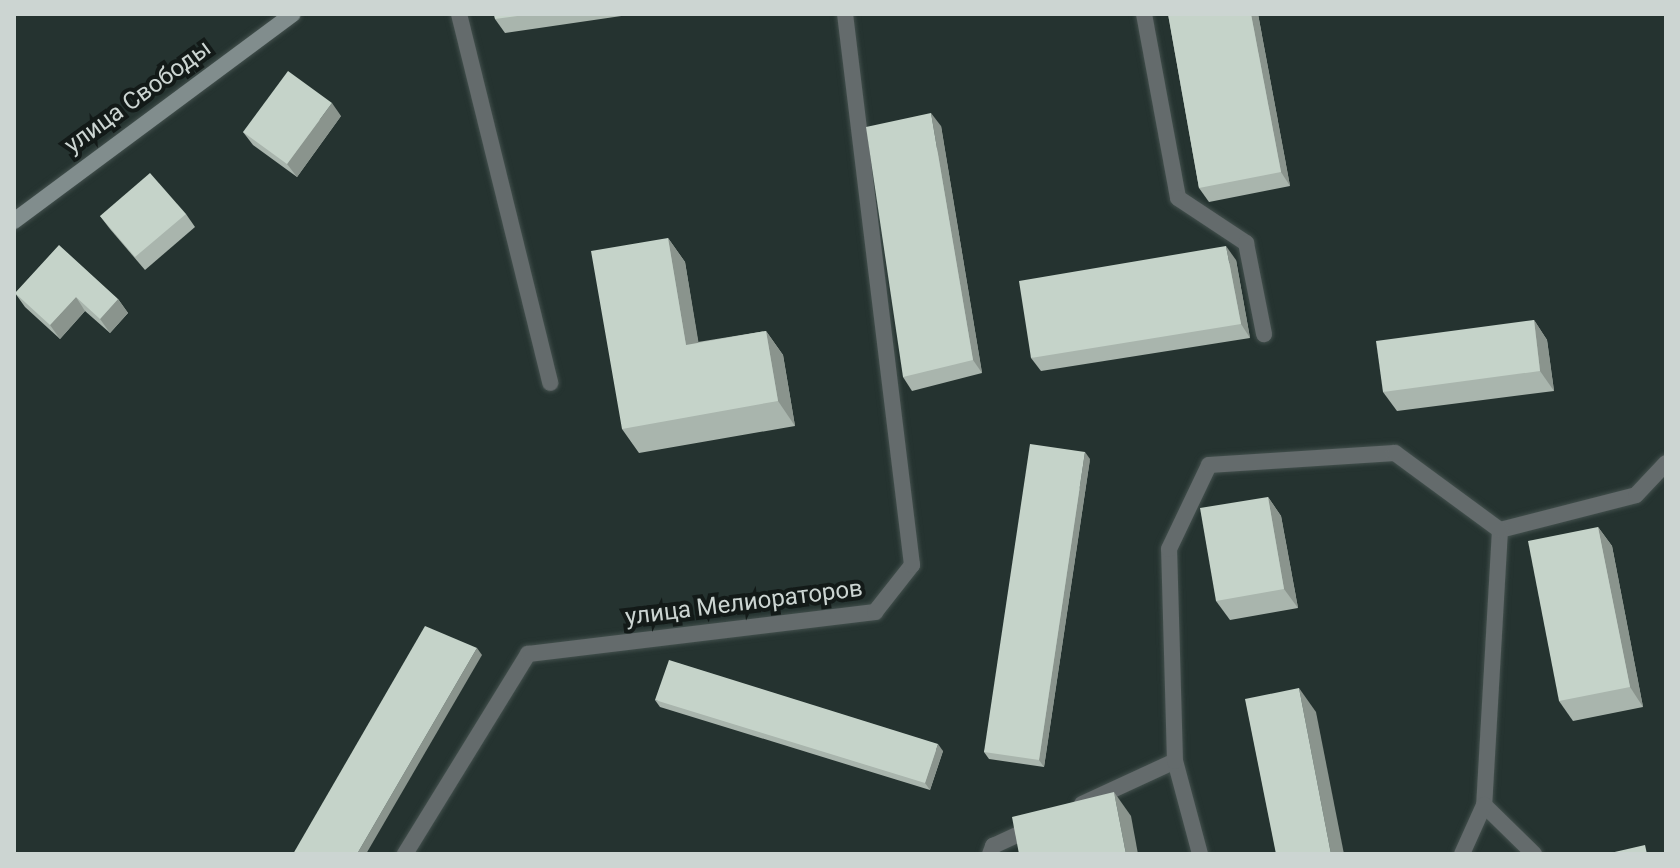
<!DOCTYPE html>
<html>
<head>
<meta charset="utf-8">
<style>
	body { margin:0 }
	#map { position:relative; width:1680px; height:868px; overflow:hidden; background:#253330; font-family:Roboto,sans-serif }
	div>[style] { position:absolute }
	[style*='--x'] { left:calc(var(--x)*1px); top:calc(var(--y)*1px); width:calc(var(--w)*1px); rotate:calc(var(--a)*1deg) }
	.roads { filter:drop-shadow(0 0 2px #43504d) drop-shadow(0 0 2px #43504d) }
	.lane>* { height:16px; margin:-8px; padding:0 8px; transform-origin:8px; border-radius:8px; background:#646b6c }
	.street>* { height:16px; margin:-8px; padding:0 8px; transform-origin:8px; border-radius:8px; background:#646b6c }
	.secondary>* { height:16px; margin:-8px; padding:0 8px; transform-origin:8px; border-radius:8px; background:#818d8d }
	.wall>* { inset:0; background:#a9b5ad }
	.shaded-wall>* { inset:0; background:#8a948d }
	.building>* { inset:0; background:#c5d3c9 }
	span { translate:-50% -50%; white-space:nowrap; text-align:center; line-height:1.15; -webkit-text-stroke:8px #131a18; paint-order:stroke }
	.street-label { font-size:24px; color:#ccd5d2 }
	.frame { position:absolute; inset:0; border:16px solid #ccd5d2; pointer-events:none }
</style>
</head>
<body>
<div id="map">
	<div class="roads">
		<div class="lane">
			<div style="--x:1144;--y:14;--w:187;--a:79.5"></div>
			<div style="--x:1178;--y:198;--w:82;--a:33.5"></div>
			<div style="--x:1246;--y:243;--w:93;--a:78.8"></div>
			<div style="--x:1500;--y:530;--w:275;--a:93.3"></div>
			<div style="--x:1484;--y:805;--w:70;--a:44.4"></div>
			<div style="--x:1500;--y:530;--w:140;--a:-14.4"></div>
			<div style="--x:1636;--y:495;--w:44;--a:-46.8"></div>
			<div style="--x:1082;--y:804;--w:102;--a:-24.8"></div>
			<div style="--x:990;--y:854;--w:9;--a:-69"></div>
			<div style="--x:993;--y:846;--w:43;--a:-24.8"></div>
			<div style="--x:1200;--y:854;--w:96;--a:-105"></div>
			<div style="--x:1175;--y:761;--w:212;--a:-91.6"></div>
			<div style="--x:1169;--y:549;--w:93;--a:-64.5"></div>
			<div style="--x:1209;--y:465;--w:186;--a:-3.7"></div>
			<div style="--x:1395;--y:453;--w:130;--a:36.3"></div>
			<div style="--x:1462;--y:854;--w:54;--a:-65.8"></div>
		</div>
		<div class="street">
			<div style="--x:459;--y:14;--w:380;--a:76.1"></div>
			<div style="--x:405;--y:854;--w:235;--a:-58.4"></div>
			<div style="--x:528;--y:654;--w:350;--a:-6.9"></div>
			<div style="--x:875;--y:612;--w:60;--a:-51.8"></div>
			<div style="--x:912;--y:565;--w:555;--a:-96.93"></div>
		</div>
		<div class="secondary">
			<div style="--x:14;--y:221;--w:347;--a:-36.6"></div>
		</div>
	</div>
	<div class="wall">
		<div style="clip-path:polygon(494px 14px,635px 14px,505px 33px,495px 19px)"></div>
		<div style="clip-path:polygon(1168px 14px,1258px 14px,1290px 186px,1209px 202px,1199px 188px)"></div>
		<div style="clip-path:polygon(341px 116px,297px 177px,253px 145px,243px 132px)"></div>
		<div style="clip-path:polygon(941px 126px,982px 373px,912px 391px,903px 377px)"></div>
		<div style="clip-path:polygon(186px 214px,195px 227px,145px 270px,110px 229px,100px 216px)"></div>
		<div style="clip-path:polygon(668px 238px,685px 262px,698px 342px,766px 331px,783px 355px,795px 426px,639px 453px,622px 429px)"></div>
		<div style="clip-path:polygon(1236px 260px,1250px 338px,1041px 371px,1031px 358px)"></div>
		<div style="clip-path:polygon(15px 293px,118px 299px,128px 313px,110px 333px,85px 311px,60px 339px,25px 307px)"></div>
		<div style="clip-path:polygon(1534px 320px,1547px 340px,1554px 391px,1397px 411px,1383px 392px)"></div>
		<div style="clip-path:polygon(1090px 459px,1044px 767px,989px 759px,984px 752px)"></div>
		<div style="clip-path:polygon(1268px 497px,1281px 516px,1298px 608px,1230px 620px,1216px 601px)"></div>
		<div style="clip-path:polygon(1598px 527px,1612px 546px,1643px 707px,1573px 721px,1559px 701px)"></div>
		<div style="clip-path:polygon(655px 700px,943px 751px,930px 790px,660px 707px)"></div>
	</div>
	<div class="shaded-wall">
		<div style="clip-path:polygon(1251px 14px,1258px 14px,1290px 186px,1281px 172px)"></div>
		<div style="clip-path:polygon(332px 103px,341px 116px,297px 177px,287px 164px)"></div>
		<div style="clip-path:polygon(931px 113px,941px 126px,982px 373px,973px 360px)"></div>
		<div style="clip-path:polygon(668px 238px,685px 262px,703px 369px,686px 345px)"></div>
		<div style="clip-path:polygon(1226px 246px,1236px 260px,1250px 338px,1241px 324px)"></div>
		<div style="clip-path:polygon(76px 297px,85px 311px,60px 339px,50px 325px)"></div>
		<div style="clip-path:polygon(118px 299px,128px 313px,110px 333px,100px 319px)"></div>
		<div style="clip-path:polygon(1534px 320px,1547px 340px,1554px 391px,1540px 371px)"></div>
		<div style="clip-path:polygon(766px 331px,783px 355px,795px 426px,778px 401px)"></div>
		<div style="clip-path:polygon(1085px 452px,1090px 459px,1044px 767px,1039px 760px)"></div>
		<div style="clip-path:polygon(1268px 497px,1281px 516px,1298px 608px,1284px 589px)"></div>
		<div style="clip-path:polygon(1598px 527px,1612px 546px,1643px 707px,1630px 687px)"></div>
		<div style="clip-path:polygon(477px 648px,482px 655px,366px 854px,357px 854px)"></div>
		<div style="clip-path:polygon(1299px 688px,1316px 712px,1344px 854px,1331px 854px)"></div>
		<div style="clip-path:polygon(938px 744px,943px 751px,930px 790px,925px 783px)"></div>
		<div style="clip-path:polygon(1114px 792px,1131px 816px,1138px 854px,1126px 854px)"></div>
	</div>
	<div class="building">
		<div style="clip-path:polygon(494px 14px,532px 14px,495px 19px)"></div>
		<div style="clip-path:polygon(1168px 14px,1251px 14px,1281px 172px,1199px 188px)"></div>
		<div style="clip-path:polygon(288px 71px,332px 103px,287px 164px,243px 132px)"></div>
		<div style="clip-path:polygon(931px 113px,973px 360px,903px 377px,866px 127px)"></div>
		<div style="clip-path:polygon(150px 173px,186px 214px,135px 257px,100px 216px)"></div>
		<div style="clip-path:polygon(668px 238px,686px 345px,766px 331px,778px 401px,622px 429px,591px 251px)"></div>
		<div style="clip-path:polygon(59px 245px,118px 299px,100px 319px,76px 297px,50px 325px,15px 293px)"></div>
		<div style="clip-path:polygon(1226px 246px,1241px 324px,1031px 358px,1019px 281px)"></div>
		<div style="clip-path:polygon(1534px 320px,1540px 371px,1383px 392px,1376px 341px)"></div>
		<div style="clip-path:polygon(1030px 444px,1085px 452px,1039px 760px,984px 752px)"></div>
		<div style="clip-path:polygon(1268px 497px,1284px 589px,1216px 601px,1200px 508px)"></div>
		<div style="clip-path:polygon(1598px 527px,1630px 687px,1559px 701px,1528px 541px)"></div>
		<div style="clip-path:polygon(425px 626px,477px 648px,357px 854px,293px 854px)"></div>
		<div style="clip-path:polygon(669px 660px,938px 744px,925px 783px,655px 700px)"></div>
		<div style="clip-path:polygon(1299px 688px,1331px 854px,1276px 854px,1245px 699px)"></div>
		<div style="clip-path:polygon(1114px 792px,1126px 854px,1019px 854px,1012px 817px)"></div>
		<div style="clip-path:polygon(1645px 845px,1647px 854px,1606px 854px)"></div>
	</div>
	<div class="street-label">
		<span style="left:138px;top:97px;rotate:-36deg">улица Свободы</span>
		<span style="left:744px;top:603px;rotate:-7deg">улица Мелиораторов</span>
	</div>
	<div class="frame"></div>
</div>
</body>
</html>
